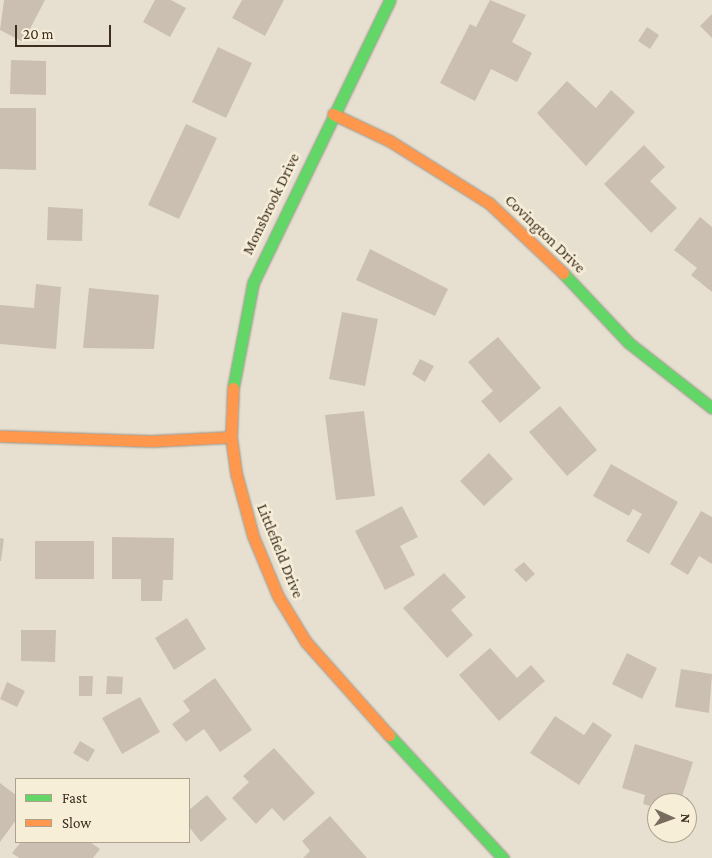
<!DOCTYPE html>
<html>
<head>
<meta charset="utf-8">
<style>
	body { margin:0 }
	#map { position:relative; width:712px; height:858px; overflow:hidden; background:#e7e0d1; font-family:"Crimson Pro",serif }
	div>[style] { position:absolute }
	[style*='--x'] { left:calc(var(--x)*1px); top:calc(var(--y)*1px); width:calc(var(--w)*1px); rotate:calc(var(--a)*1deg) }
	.building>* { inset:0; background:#cbbfb2 }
	.roads { filter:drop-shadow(0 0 1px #9c958a) drop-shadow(0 0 1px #9c958a) }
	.fast>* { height:11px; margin:-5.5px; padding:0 5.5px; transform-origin:5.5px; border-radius:5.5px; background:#63d668 }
	.slow>* { height:11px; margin:-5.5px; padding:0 5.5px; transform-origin:5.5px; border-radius:5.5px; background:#ff974d }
	span { translate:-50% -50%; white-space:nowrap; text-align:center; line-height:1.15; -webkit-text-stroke:5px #f7eed8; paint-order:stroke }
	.street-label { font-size:16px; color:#3d2e20 }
	.legend { position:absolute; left:15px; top:778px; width:175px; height:65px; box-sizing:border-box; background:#f7eed8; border:1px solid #ada18e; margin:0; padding:6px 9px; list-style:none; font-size:15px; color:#3d2e20 }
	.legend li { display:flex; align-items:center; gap:10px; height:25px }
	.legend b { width:25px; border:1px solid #ada18e }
	.north { position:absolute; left:647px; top:793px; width:50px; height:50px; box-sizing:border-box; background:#f7eed8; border:1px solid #ada18e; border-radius:50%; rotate:92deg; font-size:14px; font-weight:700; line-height:20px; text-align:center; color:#3d2e20 }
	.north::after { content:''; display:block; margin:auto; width:18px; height:22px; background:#786c5e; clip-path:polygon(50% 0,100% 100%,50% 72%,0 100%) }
	.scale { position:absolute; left:15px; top:25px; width:96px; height:22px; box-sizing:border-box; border:2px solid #3d2e20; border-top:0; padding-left:6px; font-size:15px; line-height:18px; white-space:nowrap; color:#3d2e20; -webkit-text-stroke:4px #f7eed8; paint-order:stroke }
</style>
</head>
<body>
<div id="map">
	<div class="building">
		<div style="clip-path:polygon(4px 0,45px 0,23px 42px,0 30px)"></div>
		<div style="clip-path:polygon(155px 0,171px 0,186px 8px,170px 37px,143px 22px)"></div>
		<div style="clip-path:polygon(242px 0,284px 0,265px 36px,232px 18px)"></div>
		<div style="clip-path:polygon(490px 0,526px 15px,512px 42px,532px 53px,517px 82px,491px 69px,475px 101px,440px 83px,470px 24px,476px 27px)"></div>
		<div style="clip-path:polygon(712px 14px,712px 38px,700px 26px)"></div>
		<div style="clip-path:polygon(647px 27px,659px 35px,650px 49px,638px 41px)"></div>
		<div style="clip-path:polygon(218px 47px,252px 63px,226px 118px,192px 102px)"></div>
		<div style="clip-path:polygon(11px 60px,46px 61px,46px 95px,10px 94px)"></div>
		<div style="clip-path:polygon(567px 81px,596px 108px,611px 90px,635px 112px,586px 166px,537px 113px)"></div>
		<div style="clip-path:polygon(0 108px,36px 108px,36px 170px,0 169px)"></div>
		<div style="clip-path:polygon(186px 124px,217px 138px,179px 219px,148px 205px)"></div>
		<div style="clip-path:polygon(644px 145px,665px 167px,650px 181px,677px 208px,651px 233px,604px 184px)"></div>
		<div style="clip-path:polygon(48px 207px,83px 209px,82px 241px,47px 240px)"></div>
		<div style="clip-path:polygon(700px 217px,712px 227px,712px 292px,691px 275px,697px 268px,674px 250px)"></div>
		<div style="clip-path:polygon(370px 249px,448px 289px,435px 316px,356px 280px)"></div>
		<div style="clip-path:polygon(36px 284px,61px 287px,56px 349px,0 344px,0 305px,34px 308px)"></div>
		<div style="clip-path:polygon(89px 288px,159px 295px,154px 349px,83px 348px)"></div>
		<div style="clip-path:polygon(342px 312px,378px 319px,365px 386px,329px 379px)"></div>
		<div style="clip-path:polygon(498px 337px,541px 388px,500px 423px,481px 401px,493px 391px,468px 362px)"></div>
		<div style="clip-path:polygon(420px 359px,434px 366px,425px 382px,412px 374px)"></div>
		<div style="clip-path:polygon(560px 406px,597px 450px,567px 476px,529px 432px)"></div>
		<div style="clip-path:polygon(364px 411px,375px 496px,336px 500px,325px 415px)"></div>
		<div style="clip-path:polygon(489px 453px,513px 479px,484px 506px,460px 481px)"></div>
		<div style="clip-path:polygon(611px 464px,678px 502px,649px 554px,626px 541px,642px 514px,633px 509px,629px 516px,593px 496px)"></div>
		<div style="clip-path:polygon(402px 506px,418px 537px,400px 546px,415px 575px,385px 590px,355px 531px)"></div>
		<div style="clip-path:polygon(701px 511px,712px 517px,712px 564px,699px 556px,688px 575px,670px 564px)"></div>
		<div style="clip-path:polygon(112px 537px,174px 538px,173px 580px,163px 580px,162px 601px,141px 601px,141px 579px,112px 579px)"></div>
		<div style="clip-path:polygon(0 538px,4px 539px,1px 561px,0 561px)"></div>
		<div style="clip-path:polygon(35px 541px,94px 541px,94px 579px,35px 579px)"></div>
		<div style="clip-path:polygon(524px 562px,535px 574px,526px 582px,514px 570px)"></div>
		<div style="clip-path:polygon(444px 573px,466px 597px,451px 610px,473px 635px,447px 658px,403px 608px)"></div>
		<div style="clip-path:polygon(187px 618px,206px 649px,174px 670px,155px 638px)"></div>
		<div style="clip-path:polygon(21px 630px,56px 630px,55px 662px,21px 661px)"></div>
		<div style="clip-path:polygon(490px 648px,517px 678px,531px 665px,545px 681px,499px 721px,459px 675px)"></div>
		<div style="clip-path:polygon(627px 653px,657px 668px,642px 699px,612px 684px)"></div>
		<div style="clip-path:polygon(681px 669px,712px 674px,709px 713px,675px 707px)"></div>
		<div style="clip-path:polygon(79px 676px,93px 676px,92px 696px,79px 696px)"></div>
		<div style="clip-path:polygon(107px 676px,123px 677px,122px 694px,106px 694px)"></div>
		<div style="clip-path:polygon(215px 678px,252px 730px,220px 752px,204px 729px,186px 742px,172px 724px,190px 711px,183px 701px)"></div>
		<div style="clip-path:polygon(7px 682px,25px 691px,17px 707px,0 699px)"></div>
		<div style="clip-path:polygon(140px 697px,160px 732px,122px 754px,102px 718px)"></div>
		<div style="clip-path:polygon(555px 716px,584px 735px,593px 722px,612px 735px,579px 785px,530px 753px)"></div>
		<div style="clip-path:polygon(80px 741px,95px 750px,88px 762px,73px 753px)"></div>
		<div style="clip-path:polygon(635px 744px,693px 762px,680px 803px,657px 803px,657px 808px,643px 804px,645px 795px,622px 788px)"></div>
		<div style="clip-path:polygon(274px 748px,315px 793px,284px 821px,272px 808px,256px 824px,232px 798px,249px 782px,243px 776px)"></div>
		<div style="clip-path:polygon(0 783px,16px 795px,16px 820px,0 842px)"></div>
		<div style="clip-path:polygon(207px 795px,227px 819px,201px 842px,189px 827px,189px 810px)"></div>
		<div style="clip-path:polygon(330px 816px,367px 858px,303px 858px,310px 851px,302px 841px)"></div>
		<div style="clip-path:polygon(21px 842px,90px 842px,100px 849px,93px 858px,19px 858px,12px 853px)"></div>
	</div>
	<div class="roads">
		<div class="fast">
			<div style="--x:563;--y:273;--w:96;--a:46.7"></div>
			<div style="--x:629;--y:343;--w:105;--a:38.1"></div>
			<div style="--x:233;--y:388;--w:107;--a:-79.2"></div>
			<div style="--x:253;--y:283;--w:314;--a:-64.2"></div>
			<div style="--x:389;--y:735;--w:168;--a:47.2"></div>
		</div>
		<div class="slow">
			<div style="--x:333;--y:114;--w:63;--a:25.3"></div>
			<div style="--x:390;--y:141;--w:117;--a:32.1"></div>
			<div style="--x:489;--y:203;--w:102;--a:43.4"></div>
			<div style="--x:233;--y:388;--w:49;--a:92.3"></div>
			<div style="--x:231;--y:437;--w:36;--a:82"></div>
			<div style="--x:236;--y:473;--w:65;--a:74.9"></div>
			<div style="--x:253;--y:536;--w:65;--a:67.4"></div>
			<div style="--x:278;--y:596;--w:54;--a:58.7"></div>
			<div style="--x:306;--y:642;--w:125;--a:48.3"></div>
			<div style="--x:0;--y:436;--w:151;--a:1.9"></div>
			<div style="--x:151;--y:441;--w:80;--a:-2.9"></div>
		</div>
	</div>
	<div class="street-label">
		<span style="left:271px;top:204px;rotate:-64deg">Monsbrook Drive</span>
		<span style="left:545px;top:234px;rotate:44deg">Covington Drive</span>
		<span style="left:280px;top:551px;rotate:68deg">Littlefield Drive</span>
	</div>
	<ul class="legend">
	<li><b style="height:6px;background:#63d668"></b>Fast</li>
	<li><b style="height:6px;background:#ff974d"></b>Slow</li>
	</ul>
	<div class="north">N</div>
	<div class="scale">20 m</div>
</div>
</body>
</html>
